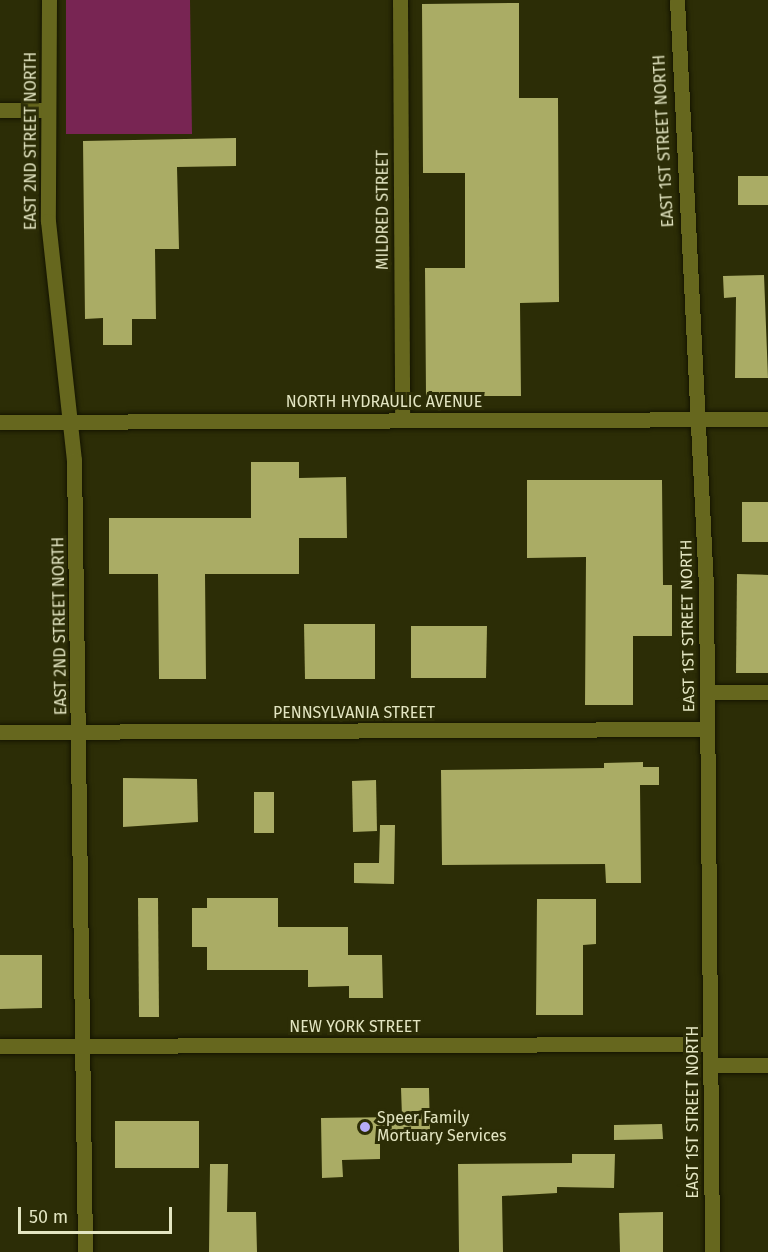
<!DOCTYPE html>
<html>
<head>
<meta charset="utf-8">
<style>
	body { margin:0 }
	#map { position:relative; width:768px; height:1252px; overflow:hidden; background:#2c2d06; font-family:"Fira Sans",sans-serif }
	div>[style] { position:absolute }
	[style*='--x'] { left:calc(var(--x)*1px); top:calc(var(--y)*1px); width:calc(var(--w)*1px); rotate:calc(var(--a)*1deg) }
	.green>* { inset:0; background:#782553 }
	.building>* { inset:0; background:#aaac65 }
	.roads { filter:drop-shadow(0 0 2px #141401) drop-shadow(0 0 2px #141401) }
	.minor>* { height:15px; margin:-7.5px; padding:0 7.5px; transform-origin:7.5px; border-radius:7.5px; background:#66671e }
	.tertiary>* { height:15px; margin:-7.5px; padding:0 7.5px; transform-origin:7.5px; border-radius:7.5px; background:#66671e }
	.dots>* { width:16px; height:16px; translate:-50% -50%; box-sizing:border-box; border:3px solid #2c2d06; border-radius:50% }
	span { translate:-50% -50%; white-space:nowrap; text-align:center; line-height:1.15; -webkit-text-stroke:6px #2c2d06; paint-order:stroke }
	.street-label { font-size:16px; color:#e3e5c2 }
	.poi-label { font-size:16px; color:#e3e5c2 }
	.left { translate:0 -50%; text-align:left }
	.scale { position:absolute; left:18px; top:1207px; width:154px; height:27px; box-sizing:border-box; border:3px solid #e3e5c2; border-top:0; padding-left:8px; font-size:18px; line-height:21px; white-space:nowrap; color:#e3e5c2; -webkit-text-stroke:4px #2c2d06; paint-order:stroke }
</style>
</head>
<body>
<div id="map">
	<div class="green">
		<div style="clip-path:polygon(66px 0,190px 0,192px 134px,66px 134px)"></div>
	</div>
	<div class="building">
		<div style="clip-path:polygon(519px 3px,519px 98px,558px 98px,559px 302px,520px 303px,521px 396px,426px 396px,425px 268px,465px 268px,465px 173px,423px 173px,422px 4px)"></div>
		<div style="clip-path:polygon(236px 138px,236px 166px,177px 167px,179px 249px,155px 249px,156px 319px,132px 319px,132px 345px,103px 345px,103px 318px,85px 319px,83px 141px)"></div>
		<div style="clip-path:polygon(738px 176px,768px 176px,768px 205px,738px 205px)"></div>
		<div style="clip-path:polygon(764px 275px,768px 378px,735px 378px,736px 297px,724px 298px,723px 276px)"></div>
		<div style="clip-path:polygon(251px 462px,299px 462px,299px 478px,346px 477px,347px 538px,299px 538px,299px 574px,205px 574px,206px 679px,159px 679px,158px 574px,109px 574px,109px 518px,251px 518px)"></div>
		<div style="clip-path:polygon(527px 480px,662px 480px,663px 585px,672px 585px,672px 636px,633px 636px,633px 705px,585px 705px,586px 557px,527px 558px)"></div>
		<div style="clip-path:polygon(742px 502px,768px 502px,768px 542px,742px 542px)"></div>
		<div style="clip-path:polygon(737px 574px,768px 575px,768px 673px,736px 673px)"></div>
		<div style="clip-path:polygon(304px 624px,375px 624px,375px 679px,305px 679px)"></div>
		<div style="clip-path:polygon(411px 626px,487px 626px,486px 678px,411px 678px)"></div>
		<div style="clip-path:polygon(643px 762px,643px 767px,659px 767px,659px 785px,640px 785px,641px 883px,606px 883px,605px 864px,442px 865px,441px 770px,604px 768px,604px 763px)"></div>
		<div style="clip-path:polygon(123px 778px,197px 779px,198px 822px,123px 827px)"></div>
		<div style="clip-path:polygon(376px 780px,377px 831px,353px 832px,352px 781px)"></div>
		<div style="clip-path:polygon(254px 792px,274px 792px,274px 833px,254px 833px)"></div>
		<div style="clip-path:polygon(380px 825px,395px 825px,394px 884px,354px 883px,354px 863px,379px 863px)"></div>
		<div style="clip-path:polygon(138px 898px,158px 898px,159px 1017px,139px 1017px)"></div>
		<div style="clip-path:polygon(207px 898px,278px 898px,278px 927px,348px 927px,348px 955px,382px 955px,383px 998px,349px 998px,349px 986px,308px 987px,308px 970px,207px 970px,207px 947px,192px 947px,192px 908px,207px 908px)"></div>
		<div style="clip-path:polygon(537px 899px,596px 899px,596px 944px,583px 945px,583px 1015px,536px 1015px)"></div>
		<div style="clip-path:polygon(0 955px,42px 955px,42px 1008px,0 1009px)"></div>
		<div style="clip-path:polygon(401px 1088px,429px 1088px,430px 1133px,380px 1134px,380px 1159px,342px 1160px,343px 1177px,322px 1178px,321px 1118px,402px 1117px)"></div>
		<div style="clip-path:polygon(115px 1121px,199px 1121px,199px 1168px,115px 1168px)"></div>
		<div style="clip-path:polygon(662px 1124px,663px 1139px,614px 1140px,614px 1125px)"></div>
		<div style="clip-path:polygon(572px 1154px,615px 1154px,614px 1188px,557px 1187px,557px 1193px,502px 1196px,503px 1252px,459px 1252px,458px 1164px,572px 1163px)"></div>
		<div style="clip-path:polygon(210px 1164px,228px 1164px,227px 1212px,256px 1212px,257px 1252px,209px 1252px)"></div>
		<div style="clip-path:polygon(663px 1212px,663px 1252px,620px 1252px,619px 1213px)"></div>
	</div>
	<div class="roads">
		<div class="minor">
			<div style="--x:400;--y:0;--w:420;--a:89.7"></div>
			<div style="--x:0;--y:110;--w:48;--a:0"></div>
			<div style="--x:707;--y:692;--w:61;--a:0"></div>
			<div style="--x:0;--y:732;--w:707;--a:-0.24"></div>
			<div style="--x:0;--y:1046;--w:710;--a:-0.16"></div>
			<div style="--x:710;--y:1065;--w:58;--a:0"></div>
		</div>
		<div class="tertiary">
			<div style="--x:49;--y:0;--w:221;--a:90.3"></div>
			<div style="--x:48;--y:221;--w:240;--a:83.8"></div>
			<div style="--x:74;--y:460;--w:792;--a:89.2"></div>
			<div style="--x:677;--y:0;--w:588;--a:87.17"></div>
			<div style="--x:706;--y:587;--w:665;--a:89.48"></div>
			<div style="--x:0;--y:422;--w:768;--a:-0.22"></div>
		</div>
	</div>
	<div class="dots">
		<div style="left:365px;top:1127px;background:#b6acf8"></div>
	</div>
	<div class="street-label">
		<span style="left:31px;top:141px;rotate:-90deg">EAST 2ND STREET NORTH</span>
		<span style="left:664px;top:141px;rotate:-93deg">EAST 1ST STREET NORTH</span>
		<span style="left:383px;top:210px;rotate:-90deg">MILDRED STREET</span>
		<span style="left:384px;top:402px">NORTH HYDRAULIC AVENUE</span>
		<span style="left:60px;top:626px;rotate:-91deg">EAST 2ND STREET NORTH</span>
		<span style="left:688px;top:626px;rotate:-91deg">EAST 1ST STREET NORTH</span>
		<span style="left:354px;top:713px">PENNSYLVANIA STREET</span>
		<span style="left:355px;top:1027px">NEW YORK STREET</span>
		<span style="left:693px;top:1112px;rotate:-90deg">EAST 1ST STREET NORTH</span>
	</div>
	<div class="poi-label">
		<span class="left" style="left:377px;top:1127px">Speer Family<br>Mortuary Services</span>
	</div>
	<div class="scale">50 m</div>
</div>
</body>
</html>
